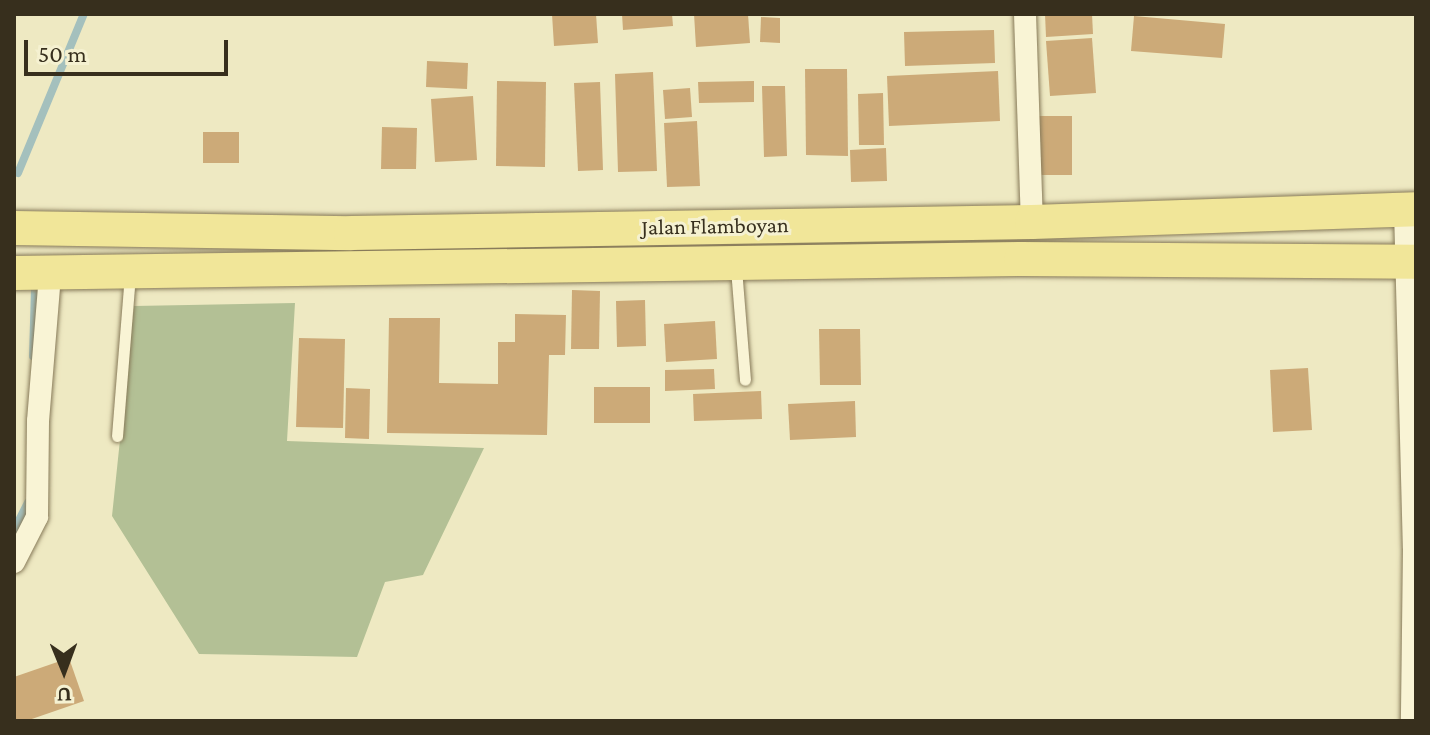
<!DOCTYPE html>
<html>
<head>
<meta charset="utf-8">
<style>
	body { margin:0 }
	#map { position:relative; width:1430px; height:735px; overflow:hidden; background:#eee9c2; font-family:"Crimson Pro",serif }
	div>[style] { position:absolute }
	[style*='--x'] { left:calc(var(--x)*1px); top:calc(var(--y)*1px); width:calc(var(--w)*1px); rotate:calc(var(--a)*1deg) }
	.cemetery>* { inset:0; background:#b3c095 }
	.stream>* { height:8px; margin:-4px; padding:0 4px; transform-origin:4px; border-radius:4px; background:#a4c0bd }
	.building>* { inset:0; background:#ccaa78 }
	.roads { filter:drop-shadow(0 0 2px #877a59) drop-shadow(0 0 2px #877a59) }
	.service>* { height:11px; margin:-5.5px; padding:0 5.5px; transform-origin:5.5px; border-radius:5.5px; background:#f9f4d5 }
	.minor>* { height:22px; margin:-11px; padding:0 11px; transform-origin:11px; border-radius:11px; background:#f9f4d5 }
	.primary>* { height:34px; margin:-17px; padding:0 17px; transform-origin:17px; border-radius:17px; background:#f1e699 }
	span { translate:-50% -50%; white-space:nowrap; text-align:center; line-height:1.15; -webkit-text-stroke:6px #f5f1d1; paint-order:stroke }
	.street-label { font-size:22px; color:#372f1d }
	.frame { position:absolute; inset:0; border:16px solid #372f1d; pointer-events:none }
	.north { position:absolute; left:24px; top:631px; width:80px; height:80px; -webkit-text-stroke:6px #f5f1d1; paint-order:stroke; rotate:179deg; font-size:22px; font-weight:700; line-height:32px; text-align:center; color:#372f1d }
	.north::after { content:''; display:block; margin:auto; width:28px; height:36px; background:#372f1d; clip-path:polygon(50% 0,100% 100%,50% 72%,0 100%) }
	.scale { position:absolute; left:24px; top:40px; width:204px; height:36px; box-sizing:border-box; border:4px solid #372f1d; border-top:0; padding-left:10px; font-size:24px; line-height:28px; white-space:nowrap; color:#372f1d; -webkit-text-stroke:6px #f5f1d1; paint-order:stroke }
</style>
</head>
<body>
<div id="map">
	<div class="cemetery">
		<div style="clip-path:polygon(295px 303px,287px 441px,484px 448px,423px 575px,385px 582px,357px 657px,199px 654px,112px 516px,134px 306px)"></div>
	</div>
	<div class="stream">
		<div style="--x:18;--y:173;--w:172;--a:-67.5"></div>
		<div style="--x:33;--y:356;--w:67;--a:-88.3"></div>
		<div style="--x:14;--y:530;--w:31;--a:-63"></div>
	</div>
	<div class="building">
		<div style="clip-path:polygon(552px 14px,596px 14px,598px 43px,554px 46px)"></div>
		<div style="clip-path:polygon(622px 14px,672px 14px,673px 26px,623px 30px)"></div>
		<div style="clip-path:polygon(694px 14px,748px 14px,750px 43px,696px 47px)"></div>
		<div style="clip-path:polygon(1045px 14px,1092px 14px,1093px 34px,1046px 37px)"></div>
		<div style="clip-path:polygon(1134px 16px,1225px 24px,1222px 58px,1131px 51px)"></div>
		<div style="clip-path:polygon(761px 17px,780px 18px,780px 43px,760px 42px)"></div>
		<div style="clip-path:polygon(994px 30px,995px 63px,905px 66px,904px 32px)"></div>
		<div style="clip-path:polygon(1092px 38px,1096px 93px,1050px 96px,1046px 41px)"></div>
		<div style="clip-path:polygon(427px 61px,468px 63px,467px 89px,426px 87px)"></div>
		<div style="clip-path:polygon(805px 69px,847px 69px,848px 156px,806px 155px)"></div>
		<div style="clip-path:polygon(998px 71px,1000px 121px,889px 126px,887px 76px)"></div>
		<div style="clip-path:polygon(653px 72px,657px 171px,618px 172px,615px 74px)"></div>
		<div style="clip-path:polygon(497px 81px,546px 82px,545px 167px,496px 166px)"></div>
		<div style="clip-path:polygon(754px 81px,754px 102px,699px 103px,698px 82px)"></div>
		<div style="clip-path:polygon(600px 82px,603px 170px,578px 171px,574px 83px)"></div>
		<div style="clip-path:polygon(762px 86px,785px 86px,787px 156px,764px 157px)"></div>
		<div style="clip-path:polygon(690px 88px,692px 117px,665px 119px,663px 90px)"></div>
		<div style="clip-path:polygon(883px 93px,884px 145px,859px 145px,858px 94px)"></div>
		<div style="clip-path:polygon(473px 96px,477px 160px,435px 162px,431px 99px)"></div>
		<div style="clip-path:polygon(1033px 116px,1072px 116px,1072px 175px,1032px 175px)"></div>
		<div style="clip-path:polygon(697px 121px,700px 186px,667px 187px,664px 123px)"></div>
		<div style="clip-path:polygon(382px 127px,417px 128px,416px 169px,381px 169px)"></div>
		<div style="clip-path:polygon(203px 132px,239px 132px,239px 163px,203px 163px)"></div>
		<div style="clip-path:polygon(886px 148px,887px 181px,851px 182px,850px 150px)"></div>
		<div style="clip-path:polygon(572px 290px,600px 291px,599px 349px,571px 349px)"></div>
		<div style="clip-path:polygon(645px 300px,646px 346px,617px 347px,616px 301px)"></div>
		<div style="clip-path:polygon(515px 314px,566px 315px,565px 355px,549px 355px,547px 435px,387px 433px,389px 318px,440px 318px,439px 383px,498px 384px,498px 342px,515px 342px)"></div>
		<div style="clip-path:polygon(715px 321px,717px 359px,666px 362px,664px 324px)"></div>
		<div style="clip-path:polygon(819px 329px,860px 329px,861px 385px,820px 385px)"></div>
		<div style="clip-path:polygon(299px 338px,345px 339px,343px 428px,296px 427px)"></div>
		<div style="clip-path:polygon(1308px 368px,1312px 430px,1273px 432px,1270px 370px)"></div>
		<div style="clip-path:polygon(714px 369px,715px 389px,665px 391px,665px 370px)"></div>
		<div style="clip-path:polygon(594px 387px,650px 387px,650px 423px,594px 423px)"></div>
		<div style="clip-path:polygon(346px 388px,370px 389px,369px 439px,345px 438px)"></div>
		<div style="clip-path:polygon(761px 391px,762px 419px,694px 421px,693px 394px)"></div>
		<div style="clip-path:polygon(855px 401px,856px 437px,790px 440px,788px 404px)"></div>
		<div style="clip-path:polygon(69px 658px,84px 701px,26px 721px,14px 721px,14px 677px)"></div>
	</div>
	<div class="roads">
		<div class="service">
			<div style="--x:736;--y:268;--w:112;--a:85.4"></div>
			<div style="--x:117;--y:436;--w:162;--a:-85.4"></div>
		</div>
		<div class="minor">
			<div style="--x:1025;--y:14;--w:208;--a:88.1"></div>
			<div style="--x:1405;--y:209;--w:339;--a:88.5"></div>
			<div style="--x:1414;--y:548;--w:173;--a:90.7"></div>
			<div style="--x:14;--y:562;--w:51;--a:-62.9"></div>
			<div style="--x:37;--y:517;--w:96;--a:-89.4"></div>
			<div style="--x:38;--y:421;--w:147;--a:-85.3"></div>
		</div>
		<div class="primary">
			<div style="--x:14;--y:228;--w:337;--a:0.9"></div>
			<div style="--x:351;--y:233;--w:681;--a:-0.93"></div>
			<div style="--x:1032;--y:222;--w:384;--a:-1.9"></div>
			<div style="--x:14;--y:273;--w:1007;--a:-0.8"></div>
			<div style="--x:1021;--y:259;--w:395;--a:0.4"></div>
		</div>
	</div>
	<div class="street-label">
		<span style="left:715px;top:226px;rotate:-1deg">Jalan Flamboyan</span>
	</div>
	<div class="frame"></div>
	<div class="north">U</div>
	<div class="scale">50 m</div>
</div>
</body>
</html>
